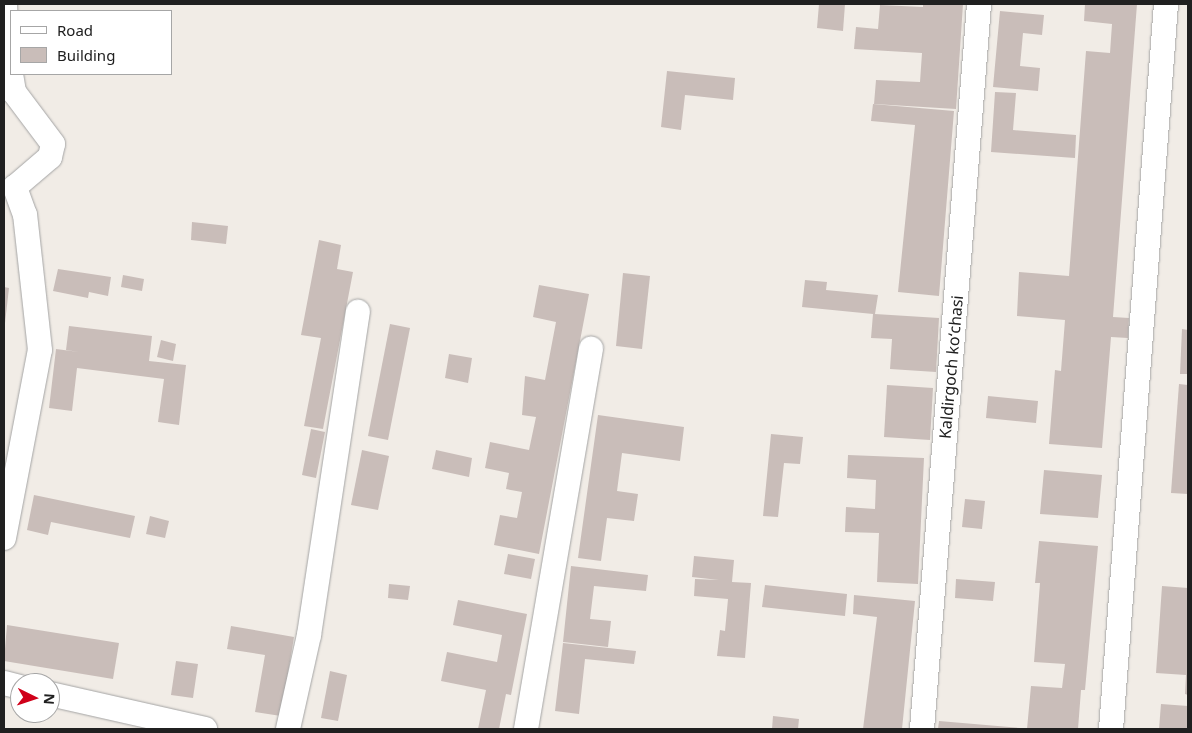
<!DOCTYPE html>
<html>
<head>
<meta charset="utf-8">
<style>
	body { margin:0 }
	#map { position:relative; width:1192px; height:733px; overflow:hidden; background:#f1ece6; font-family:"Noto Sans",sans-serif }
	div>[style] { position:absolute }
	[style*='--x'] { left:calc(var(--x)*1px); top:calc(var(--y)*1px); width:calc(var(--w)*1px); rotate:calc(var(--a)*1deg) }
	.building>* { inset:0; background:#c9bdb9 }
	.roads { filter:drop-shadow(0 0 1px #a4a4a4) drop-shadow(0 0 1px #a4a4a4) }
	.street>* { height:24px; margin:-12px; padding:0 12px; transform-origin:12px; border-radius:12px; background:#fff }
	span { translate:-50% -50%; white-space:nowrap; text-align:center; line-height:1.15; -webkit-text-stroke:5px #fff; paint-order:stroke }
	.street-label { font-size:16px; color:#202020 }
	.frame { position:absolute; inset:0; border:5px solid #202020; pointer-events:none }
	.legend { position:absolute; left:10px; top:10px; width:162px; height:65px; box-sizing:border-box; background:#fff; border:1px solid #a6a6a6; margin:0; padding:6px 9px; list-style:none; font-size:15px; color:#202020 }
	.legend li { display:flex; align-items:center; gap:10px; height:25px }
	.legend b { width:25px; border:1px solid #a6a6a6 }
	.north { position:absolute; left:10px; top:673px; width:50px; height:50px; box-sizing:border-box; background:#fff; border:1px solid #a6a6a6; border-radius:50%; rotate:94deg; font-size:14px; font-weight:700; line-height:20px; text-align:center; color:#202020 }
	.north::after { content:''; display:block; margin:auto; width:18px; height:22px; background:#d0001a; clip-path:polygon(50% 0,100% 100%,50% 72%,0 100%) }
</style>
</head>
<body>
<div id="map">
	<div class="building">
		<div style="clip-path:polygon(819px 4px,845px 4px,843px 31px,817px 28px)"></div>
		<div style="clip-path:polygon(923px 4px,963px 4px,956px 109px,874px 104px,876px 80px,920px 82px,922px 53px,854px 49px,856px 27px,878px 29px,880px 5px,923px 7px)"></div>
		<div style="clip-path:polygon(1085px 4px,1137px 4px,1113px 317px,1129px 318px,1128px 338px,1111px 337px,1102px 448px,1049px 444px,1055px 370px,1061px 371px,1065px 320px,1017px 316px,1019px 272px,1069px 276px,1086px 51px,1110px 53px,1112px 24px,1084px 21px)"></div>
		<div style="clip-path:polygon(1000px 11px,1044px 15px,1042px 35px,1023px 33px,1020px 66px,1040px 68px,1038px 91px,993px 87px)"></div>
		<div style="clip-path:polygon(667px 71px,735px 78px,733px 100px,685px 95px,681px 130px,661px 127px)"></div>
		<div style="clip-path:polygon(995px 92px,1016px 93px,1013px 130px,1076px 135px,1075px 158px,991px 152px)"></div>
		<div style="clip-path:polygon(873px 104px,954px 111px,939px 296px,898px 292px,915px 125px,871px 121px)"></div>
		<div style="clip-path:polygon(192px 222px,228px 226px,226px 244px,191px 240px)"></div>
		<div style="clip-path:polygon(319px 240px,341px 245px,337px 269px,353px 272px,323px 429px,304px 426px,321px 338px,301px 335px)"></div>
		<div style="clip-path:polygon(58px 269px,111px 277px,108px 296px,89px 292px,88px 298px,53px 291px)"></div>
		<div style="clip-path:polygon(623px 273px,650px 276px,642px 349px,616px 346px)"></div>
		<div style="clip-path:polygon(123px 275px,144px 279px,142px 291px,121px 287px)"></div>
		<div style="clip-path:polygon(805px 280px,827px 282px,826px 290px,878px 295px,875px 314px,939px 318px,936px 372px,890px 369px,892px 339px,871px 338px,873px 314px,802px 307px)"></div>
		<div style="clip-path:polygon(539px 285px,589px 294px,539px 554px,494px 545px,500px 515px,517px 518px,522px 492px,506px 489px,509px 473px,485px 468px,490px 442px,529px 450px,536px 417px,522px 415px,525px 376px,545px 380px,556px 322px,533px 317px)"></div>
		<div style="clip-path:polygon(4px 287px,9px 288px,5px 323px,4px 323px)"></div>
		<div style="clip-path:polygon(390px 324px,410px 328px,388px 440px,368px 436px)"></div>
		<div style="clip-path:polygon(69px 326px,152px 336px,149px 361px,186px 365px,179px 425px,158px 422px,164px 379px,77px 368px,72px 411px,49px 408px,56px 349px,79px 352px,66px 350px)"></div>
		<div style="clip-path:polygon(1182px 329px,1188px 330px,1188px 374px,1180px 374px)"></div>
		<div style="clip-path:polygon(161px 340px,176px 344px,173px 361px,157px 357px)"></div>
		<div style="clip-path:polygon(449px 354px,472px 358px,468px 383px,445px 378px)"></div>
		<div style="clip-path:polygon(1179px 384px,1188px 385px,1188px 494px,1171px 493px)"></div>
		<div style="clip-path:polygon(887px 385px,933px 388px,930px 440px,884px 437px)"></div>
		<div style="clip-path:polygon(988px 396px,1038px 401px,1036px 423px,986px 418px)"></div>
		<div style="clip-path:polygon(598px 415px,684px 427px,680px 461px,622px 453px,617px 491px,638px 494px,634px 521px,607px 518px,601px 561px,578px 558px)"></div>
		<div style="clip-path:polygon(311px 429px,325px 432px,316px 478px,302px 475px)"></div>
		<div style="clip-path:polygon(771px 434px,803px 437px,800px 464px,784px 463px,778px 517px,763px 516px)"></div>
		<div style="clip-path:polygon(362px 450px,389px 456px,378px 510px,351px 505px)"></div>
		<div style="clip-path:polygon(436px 450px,472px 458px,469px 477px,432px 469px)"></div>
		<div style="clip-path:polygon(848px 455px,924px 458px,918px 584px,877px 582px,879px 533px,845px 532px,846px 507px,875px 509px,876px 480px,847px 478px)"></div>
		<div style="clip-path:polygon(1044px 470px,1102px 475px,1098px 518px,1040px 514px)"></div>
		<div style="clip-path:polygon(34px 495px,135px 516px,130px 538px,51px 522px,48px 535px,27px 530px)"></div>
		<div style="clip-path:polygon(965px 499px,985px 501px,982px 529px,962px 527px)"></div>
		<div style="clip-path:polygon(150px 516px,169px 521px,165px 538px,146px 534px)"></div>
		<div style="clip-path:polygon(1039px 541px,1098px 546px,1085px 690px,1081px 690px,1078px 729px,1027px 729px,1031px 686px,1062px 688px,1065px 664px,1034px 662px,1040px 583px,1035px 583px)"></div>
		<div style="clip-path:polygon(508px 554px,535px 559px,531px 579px,504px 574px)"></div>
		<div style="clip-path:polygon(694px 556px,734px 560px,732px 582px,751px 583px,745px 658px,717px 656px,720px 630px,725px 631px,728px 599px,694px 596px,695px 579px,719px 580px,692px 577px)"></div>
		<div style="clip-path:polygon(571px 566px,648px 575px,646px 591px,594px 586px,590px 619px,611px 621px,608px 647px,563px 642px)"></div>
		<div style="clip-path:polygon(956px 579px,995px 582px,993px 601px,955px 598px)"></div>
		<div style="clip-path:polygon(389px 584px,410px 586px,408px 600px,388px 598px)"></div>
		<div style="clip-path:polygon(765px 585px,847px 594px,845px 616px,762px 607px)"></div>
		<div style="clip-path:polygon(1162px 586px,1188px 588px,1188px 695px,1185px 694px,1186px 675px,1156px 673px)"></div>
		<div style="clip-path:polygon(854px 595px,915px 601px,902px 729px,863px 729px,877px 617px,853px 614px)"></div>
		<div style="clip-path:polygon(458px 600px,527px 614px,511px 695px,506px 694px,499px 729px,478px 729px,486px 690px,441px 681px,447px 652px,497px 662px,502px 635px,453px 625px)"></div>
		<div style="clip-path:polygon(7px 625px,119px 643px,113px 679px,4px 661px)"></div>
		<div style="clip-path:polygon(231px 626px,294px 637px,281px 716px,255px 712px,265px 655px,227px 649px)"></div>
		<div style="clip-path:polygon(563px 643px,636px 651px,634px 664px,585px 659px,579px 714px,555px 711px)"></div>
		<div style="clip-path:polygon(176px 661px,198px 664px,193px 698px,171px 695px)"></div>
		<div style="clip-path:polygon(330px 671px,347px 675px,338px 721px,321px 718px)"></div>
		<div style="clip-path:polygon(1161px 704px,1188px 706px,1188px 729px,1159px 729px)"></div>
		<div style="clip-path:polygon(773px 716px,799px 719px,798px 729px,772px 729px)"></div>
		<div style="clip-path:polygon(939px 721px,1020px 728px,1020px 729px,938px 729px)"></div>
	</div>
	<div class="roads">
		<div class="street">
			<div style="--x:4;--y:538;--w:191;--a:-79.2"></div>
			<div style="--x:40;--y:350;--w:136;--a:-96.3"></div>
			<div style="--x:25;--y:215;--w:30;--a:-110"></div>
			<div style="--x:15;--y:187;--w:46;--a:-40.6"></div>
			<div style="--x:50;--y:157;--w:13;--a:-77"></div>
			<div style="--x:53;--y:144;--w:65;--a:-126.9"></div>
			<div style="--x:14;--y:92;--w:43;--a:-99.5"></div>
			<div style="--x:7;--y:50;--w:46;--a:-92.5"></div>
			<div style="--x:4;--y:683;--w:16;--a:14"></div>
			<div style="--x:50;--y:694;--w:159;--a:12.7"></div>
			<div style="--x:288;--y:729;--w:96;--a:-77.4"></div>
			<div style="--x:309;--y:635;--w:327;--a:-81.4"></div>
			<div style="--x:526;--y:729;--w:386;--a:-80.3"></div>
			<div style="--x:922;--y:729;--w:727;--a:-85.5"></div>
			<div style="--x:1111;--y:729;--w:727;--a:-85.66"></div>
		</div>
	</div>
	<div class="street-label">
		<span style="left:951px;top:367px;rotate:-85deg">Kaldirgoch koʻchasi</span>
	</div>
	<div class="frame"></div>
	<ul class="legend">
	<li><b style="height:6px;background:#fff"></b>Road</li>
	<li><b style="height:14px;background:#c9bdb9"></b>Building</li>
	</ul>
	<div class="north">N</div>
</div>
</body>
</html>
